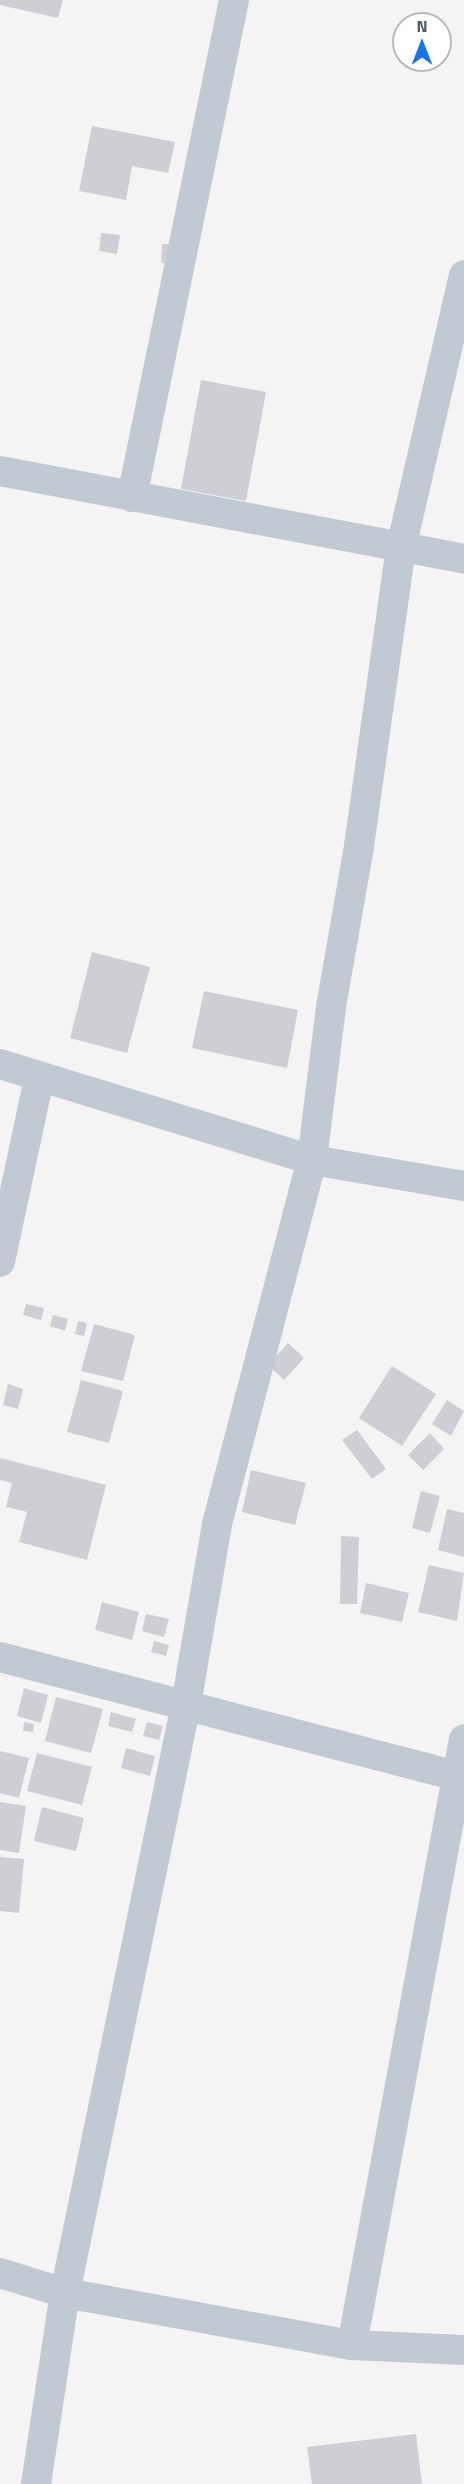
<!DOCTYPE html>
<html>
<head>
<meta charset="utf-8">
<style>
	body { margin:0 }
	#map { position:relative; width:464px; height:2484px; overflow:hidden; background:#f5f3f3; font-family:"Titillium Web",sans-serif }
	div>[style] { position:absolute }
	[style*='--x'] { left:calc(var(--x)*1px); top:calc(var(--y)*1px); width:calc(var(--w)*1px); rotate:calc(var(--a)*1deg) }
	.building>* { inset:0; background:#cdcfd5 }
	.minor>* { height:30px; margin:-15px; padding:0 15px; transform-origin:15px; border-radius:15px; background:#c1cad2 }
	span { translate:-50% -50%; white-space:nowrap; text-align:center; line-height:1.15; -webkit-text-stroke:4.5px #fff; paint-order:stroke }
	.north { position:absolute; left:392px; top:12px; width:60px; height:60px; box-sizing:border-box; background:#fff; border:2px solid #b7bbc0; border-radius:50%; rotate:0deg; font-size:16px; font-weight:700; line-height:24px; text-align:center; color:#4a5661 }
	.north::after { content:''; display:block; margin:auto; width:21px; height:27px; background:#1a73e8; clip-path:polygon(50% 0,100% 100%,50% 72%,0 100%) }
</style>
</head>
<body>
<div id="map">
	<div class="building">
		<div style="clip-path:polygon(0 0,63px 0,58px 18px,0 5px)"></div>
		<div style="clip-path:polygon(92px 126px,175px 142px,168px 173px,132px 166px,126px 200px,79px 191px)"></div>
		<div style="clip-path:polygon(101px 233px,120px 235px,117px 254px,99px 251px)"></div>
		<div style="clip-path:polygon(162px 244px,176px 245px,176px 264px,161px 263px)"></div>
		<div style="clip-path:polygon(201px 380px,266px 392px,246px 501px,181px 489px)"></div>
		<div style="clip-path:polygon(92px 952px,150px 967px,127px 1053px,70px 1038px)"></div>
		<div style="clip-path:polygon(204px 991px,298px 1010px,287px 1068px,192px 1048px)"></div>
		<div style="clip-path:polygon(26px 1304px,44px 1308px,41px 1320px,23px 1315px)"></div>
		<div style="clip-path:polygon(53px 1315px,68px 1319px,65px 1331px,50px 1326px)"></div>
		<div style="clip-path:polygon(78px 1321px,87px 1323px,84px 1336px,75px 1334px)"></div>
		<div style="clip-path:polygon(94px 1324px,135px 1335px,123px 1381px,81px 1371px)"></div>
		<div style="clip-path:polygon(288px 1343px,304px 1358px,284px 1380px,268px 1365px)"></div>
		<div style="clip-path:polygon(392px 1366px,436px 1394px,402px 1446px,359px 1418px)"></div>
		<div style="clip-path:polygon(81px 1380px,123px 1391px,109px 1443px,67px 1432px)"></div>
		<div style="clip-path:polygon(8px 1384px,23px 1389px,18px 1409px,3px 1405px)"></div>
		<div style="clip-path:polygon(447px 1400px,464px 1411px,451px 1436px,432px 1424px)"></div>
		<div style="clip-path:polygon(357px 1430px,386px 1469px,372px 1479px,342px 1440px)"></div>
		<div style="clip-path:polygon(430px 1433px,444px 1449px,423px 1470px,408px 1455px)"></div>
		<div style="clip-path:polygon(0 1458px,106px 1485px,87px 1560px,19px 1542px,27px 1512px,6px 1507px,12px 1483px,0 1480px)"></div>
		<div style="clip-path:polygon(251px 1470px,306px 1483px,295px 1525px,242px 1512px)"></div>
		<div style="clip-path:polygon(421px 1491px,440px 1496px,430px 1533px,412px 1528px)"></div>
		<div style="clip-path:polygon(447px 1509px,464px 1513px,464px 1557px,438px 1550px)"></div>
		<div style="clip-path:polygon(341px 1536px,359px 1537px,357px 1604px,340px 1604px)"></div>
		<div style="clip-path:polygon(429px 1565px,464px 1573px,457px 1621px,418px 1612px)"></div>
		<div style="clip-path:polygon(366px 1583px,409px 1593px,402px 1622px,360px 1613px)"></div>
		<div style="clip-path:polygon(102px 1602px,139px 1612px,132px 1640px,95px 1630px)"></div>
		<div style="clip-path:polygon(146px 1614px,169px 1619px,164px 1637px,142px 1631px)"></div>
		<div style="clip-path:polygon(154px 1641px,169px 1645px,166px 1656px,151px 1652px)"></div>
		<div style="clip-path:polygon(24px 1688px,48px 1695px,41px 1723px,17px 1716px)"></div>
		<div style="clip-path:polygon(56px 1697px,103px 1709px,91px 1753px,45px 1741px)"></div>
		<div style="clip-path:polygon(111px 1712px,136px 1719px,132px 1732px,108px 1726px)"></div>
		<div style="clip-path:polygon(24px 1722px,34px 1724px,33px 1732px,23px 1731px)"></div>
		<div style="clip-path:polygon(147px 1722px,163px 1726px,159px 1740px,143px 1736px)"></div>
		<div style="clip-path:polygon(126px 1748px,155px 1756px,150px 1776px,121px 1768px)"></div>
		<div style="clip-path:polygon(0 1751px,29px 1758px,19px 1798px,0 1793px)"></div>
		<div style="clip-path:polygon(37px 1753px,92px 1767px,82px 1805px,27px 1791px)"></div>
		<div style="clip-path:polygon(0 1802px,26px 1806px,19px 1853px,0 1850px)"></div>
		<div style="clip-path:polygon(42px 1807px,84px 1818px,76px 1851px,34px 1841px)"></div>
		<div style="clip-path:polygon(0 1857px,24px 1859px,19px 1913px,0 1911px)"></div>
		<div style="clip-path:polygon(416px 2434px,422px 2484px,312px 2484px,307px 2447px)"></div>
	</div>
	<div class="minor">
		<div style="--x:0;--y:471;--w:472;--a:10.7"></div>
		<div style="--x:132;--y:497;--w:507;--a:-78.4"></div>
		<div style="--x:0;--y:1064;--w:326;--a:17.1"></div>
		<div style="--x:312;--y:1160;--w:154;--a:9.7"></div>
		<div style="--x:0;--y:1262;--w:187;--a:-78"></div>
		<div style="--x:0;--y:1657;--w:480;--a:14.6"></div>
		<div style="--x:0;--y:2273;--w:68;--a:17.1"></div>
		<div style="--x:65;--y:2293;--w:601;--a:-78.39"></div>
		<div style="--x:186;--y:1704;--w:183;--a:-80.2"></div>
		<div style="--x:217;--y:1524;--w:376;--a:-75.4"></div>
		<div style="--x:312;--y:1160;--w:154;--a:-82.9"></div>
		<div style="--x:331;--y:1007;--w:163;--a:-80.1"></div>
		<div style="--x:359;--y:846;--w:301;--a:-82"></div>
		<div style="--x:401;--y:548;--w:280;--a:-77"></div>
		<div style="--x:352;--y:2345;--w:112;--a:2.6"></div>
		<div style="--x:36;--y:2484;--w:193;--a:-81.4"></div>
		<div style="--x:65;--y:2293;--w:292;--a:10.3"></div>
		<div style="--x:352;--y:2345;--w:616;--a:-79.53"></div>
	</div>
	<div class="north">N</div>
</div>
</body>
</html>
